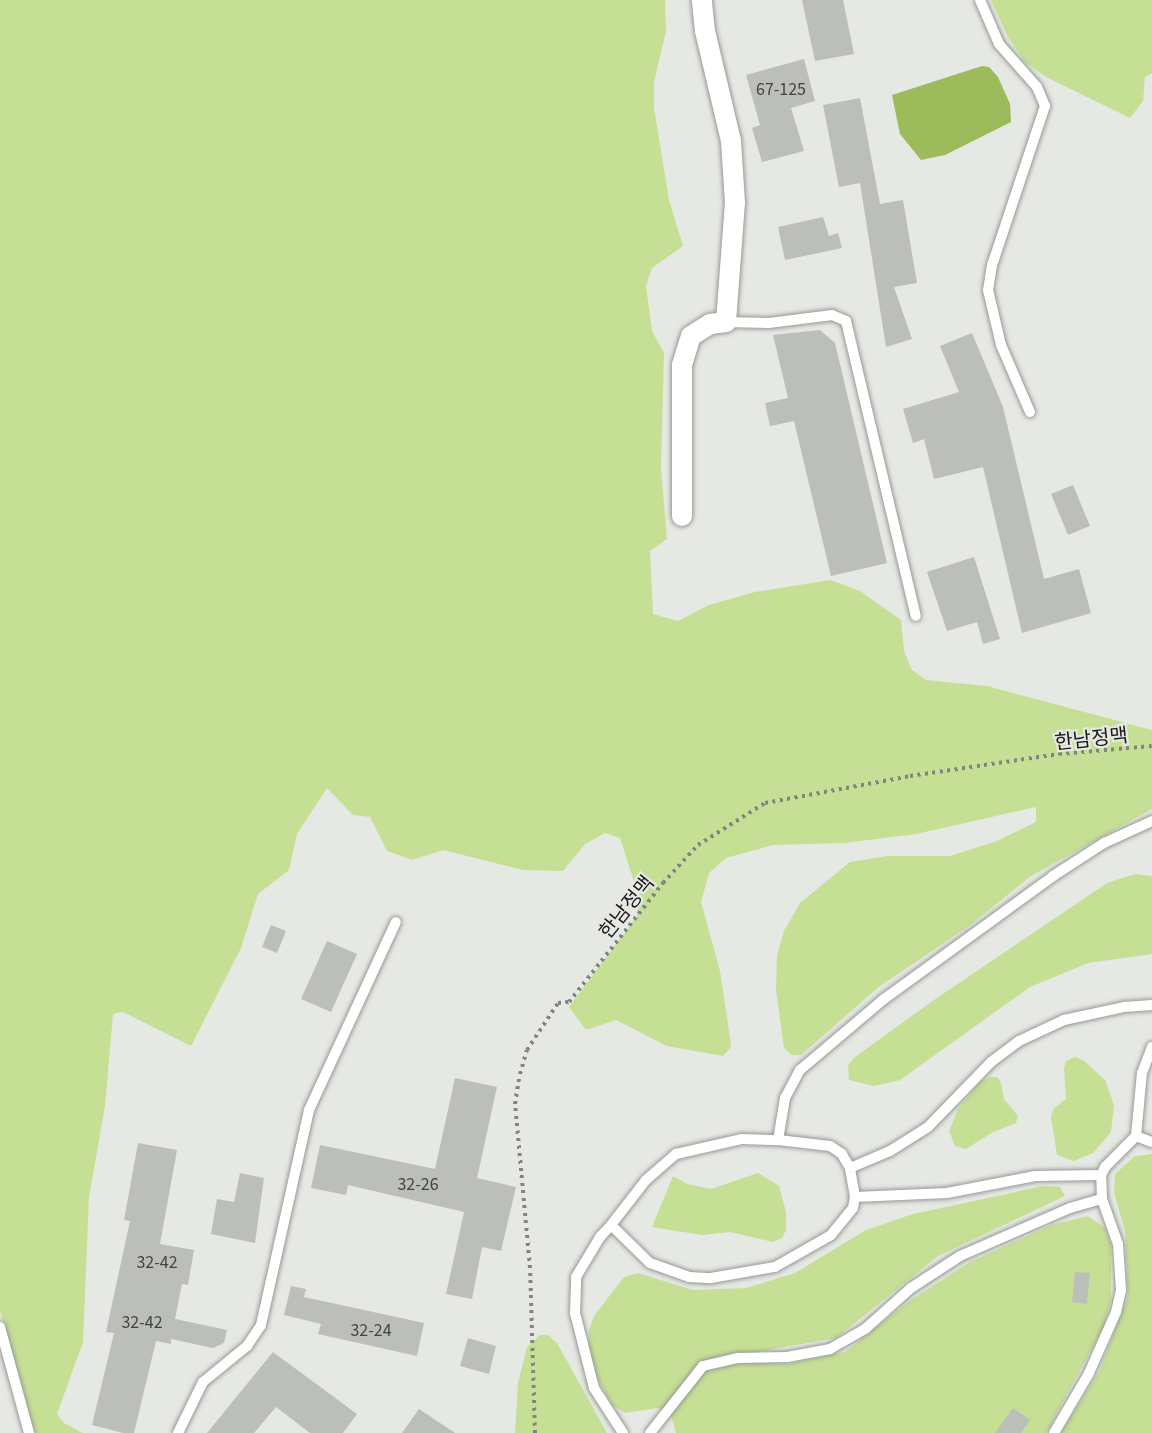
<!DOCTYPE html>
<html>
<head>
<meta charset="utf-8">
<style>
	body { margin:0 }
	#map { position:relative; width:1152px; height:1433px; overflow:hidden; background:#e6e8e3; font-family:Georgia,"Noto Sans KR",serif }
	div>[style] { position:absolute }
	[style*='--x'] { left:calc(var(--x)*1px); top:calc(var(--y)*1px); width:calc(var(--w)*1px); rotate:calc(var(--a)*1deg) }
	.green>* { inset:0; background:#c5e094 }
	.water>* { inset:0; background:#9cbb5a }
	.building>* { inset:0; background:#bcbeba }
	.path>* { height:4px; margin-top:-2px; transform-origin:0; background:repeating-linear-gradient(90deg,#838481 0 3px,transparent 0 7.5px) }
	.roads { filter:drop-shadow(0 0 2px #979995) drop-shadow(0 0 2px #979995) }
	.lane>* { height:10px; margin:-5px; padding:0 5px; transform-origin:5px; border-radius:5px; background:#fff }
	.street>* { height:20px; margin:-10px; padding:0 10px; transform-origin:10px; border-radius:10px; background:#fff }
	span { translate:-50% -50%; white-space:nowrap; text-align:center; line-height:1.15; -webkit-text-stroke:4.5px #e6e8e3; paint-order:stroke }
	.number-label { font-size:16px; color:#424441 }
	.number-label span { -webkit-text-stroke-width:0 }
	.street-label { font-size:20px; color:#1a1b19 }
</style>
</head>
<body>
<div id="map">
	<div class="green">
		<div style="clip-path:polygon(0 0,665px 0,666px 31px,654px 82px,654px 108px,669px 200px,683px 246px,652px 268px,646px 286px,652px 331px,664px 353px,661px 468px,667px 539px,650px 551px,653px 614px,678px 621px,709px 605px,755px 592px,830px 580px,860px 591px,901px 620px,904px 651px,912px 670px,926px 680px,987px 686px,1152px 730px,1152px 809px,1031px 876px,969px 926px,880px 986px,801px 1055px,792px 1055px,784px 1048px,776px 990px,777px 955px,784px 931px,800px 903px,850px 862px,887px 856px,950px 856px,997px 841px,1036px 822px,1036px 807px,916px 834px,844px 843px,773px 845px,726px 858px,709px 873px,701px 902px,720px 971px,727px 1017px,731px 1047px,723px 1056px,667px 1046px,616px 1020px,586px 1030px,569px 1007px,637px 916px,637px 891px,620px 838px,605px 833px,585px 844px,563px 871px,523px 870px,443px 850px,412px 860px,387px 851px,370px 817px,353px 815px,327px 788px,297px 834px,289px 870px,258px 894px,241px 948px,191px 1046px,123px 1012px,113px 1014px,105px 1106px,89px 1197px,83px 1342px,57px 1414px,64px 1423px,83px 1433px,35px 1433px,0 1311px)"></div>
		<div style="clip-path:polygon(991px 0,1152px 0,1152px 73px,1145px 77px,1143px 101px,1130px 118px,1046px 77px,1025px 62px,1008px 37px)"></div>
		<div style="clip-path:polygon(1135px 874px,1152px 876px,1152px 954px,1088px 963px,1030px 987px,900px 1080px,874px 1086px,849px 1080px,848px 1065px,855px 1057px,931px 1002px,1107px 883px)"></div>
		<div style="clip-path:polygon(1075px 1057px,1083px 1060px,1105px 1080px,1114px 1105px,1111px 1132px,1093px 1153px,1074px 1161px,1057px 1155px,1051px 1117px,1053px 1109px,1066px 1099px,1064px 1068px,1066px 1061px)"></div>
		<div style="clip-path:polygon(990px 1077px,997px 1077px,1001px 1083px,1004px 1099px,1018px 1116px,1016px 1123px,993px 1132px,966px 1149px,955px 1146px,949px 1131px,958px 1109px,981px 1081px)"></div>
		<div style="clip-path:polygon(1152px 1154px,1152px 1433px,1061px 1433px,1099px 1372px,1128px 1296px,1125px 1231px,1114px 1193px,1115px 1174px,1135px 1156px)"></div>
		<div style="clip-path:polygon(758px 1173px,779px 1186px,786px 1212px,786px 1230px,782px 1238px,773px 1242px,730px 1232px,702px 1235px,652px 1227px,673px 1176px,687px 1184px,711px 1189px)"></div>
		<div style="clip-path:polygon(1043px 1186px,1060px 1187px,1065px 1196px,938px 1256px,836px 1338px,751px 1353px,760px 1363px,787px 1364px,845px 1352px,911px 1300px,970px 1262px,1052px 1225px,1088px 1216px,1105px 1228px,1111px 1244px,1111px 1300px,1104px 1326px,1046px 1433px,676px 1433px,670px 1412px,657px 1408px,625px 1413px,612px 1405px,594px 1372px,589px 1354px,589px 1330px,594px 1316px,624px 1277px,638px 1273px,693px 1290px,746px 1288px,795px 1273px,866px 1230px,913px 1214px)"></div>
		<div style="clip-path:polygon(540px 1335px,548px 1335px,557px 1343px,607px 1433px,515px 1433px,518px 1383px,527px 1347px)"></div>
	</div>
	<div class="water">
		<div style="clip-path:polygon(982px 66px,989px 67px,998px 77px,1010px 104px,1011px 122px,945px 155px,921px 160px,900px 134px,892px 95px)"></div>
	</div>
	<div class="building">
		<div style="clip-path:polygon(802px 0,843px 0,854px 54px,815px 61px)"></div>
		<div style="clip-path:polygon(804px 59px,815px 101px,791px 108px,804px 151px,762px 162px,752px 128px,760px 125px,746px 75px)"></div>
		<div style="clip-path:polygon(860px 98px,880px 204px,903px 200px,917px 283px,894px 287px,912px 339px,886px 347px,860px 183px,839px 187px,823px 105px)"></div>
		<div style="clip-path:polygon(823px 217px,829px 236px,838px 233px,842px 248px,785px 260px,778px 227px)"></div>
		<div style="clip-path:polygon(820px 330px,835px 343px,887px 563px,831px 576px,794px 421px,770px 426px,765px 403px,788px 398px,773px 335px)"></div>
		<div style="clip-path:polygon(972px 333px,1003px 407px,1044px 579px,1079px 569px,1091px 613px,1022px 633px,983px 467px,934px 479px,924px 439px,913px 443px,903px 409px,959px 392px,940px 346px)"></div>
		<div style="clip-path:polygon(1073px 485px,1090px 526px,1068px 535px,1051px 494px)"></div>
		<div style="clip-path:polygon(974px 557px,1000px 639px,983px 644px,977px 622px,947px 631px,927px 572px)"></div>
		<div style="clip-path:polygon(271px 925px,286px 931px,277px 953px,262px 947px)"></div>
		<div style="clip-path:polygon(327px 941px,357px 954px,331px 1012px,301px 999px)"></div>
		<div style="clip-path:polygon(455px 1078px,497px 1087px,477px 1178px,516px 1187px,501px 1251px,482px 1247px,472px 1299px,446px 1294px,464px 1212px,348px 1185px,346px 1195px,311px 1188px,320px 1145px,435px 1169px)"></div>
		<div style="clip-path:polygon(138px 1143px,177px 1150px,160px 1244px,194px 1250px,188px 1285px,182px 1284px,175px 1319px,227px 1330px,224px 1343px,213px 1348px,171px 1339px,171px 1344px,156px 1341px,134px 1433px,123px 1433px,92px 1425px,114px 1333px,106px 1332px,130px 1221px,124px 1220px)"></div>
		<div style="clip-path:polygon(240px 1173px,264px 1178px,255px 1243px,211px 1234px,217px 1199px,234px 1202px)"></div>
		<div style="clip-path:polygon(1075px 1272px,1090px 1273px,1087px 1304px,1072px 1302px)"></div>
		<div style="clip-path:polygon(291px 1286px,306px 1289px,304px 1297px,424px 1323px,417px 1356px,318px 1334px,321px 1324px,284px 1315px)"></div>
		<div style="clip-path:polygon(468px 1338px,496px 1346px,489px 1374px,460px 1366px)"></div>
		<div style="clip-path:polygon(273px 1352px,357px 1414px,343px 1433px,310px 1433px,276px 1407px,254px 1433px,207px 1433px)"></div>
		<div style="clip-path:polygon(1013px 1408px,1030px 1420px,1021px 1433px,995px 1433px)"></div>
		<div style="clip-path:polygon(419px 1409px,455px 1433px,402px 1433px)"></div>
	</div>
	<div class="path">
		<div style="--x:535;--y:1433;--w:165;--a:-91.7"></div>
		<div style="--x:530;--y:1268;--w:165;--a:-95.2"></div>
		<div style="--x:515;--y:1104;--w:30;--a:-81"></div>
		<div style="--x:520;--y:1074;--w:25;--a:-74"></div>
		<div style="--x:527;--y:1050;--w:56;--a:-56.6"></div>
		<div style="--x:558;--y:1003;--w:11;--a:-5"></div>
		<div style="--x:569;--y:1002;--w:152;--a:-51.7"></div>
		<div style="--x:663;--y:883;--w:52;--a:-47.4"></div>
		<div style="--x:698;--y:845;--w:79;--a:-32.1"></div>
		<div style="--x:765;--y:803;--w:147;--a:-10.5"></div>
		<div style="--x:910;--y:776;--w:151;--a:-8.4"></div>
		<div style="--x:1059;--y:754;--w:93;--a:-4.9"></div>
	</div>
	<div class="roads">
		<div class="lane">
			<div style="--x:980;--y:0;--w:48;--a:66.6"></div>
			<div style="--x:999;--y:44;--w:57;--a:48.5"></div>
			<div style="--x:1037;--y:87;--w:21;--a:67"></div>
			<div style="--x:1045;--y:106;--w:168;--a:108.4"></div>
			<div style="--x:992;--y:265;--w:25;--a:99"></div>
			<div style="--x:988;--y:290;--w:57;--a:76.7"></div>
			<div style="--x:1001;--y:345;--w:73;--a:66.6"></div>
			<div style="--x:726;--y:322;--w:43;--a:1.3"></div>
			<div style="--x:769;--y:323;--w:64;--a:-7.2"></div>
			<div style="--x:832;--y:315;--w:15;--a:23"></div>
			<div style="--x:846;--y:321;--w:303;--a:76.7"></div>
			<div style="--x:1136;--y:1136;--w:17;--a:21"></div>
			<div style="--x:850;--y:1168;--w:43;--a:-23"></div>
			<div style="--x:890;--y:1151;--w:45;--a:-32.3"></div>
			<div style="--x:928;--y:1127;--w:91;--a:-45.9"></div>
			<div style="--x:991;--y:1062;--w:35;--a:-37"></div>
			<div style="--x:1019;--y:1041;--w:50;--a:-25"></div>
			<div style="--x:1064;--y:1020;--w:61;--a:-12.2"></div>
			<div style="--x:1124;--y:1007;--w:28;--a:-4"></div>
			<div style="--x:855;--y:1197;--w:92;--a:-2.5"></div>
			<div style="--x:947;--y:1193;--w:90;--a:-10.9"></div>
			<div style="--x:1035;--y:1176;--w:66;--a:-0.9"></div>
			<div style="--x:611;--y:1225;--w:57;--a:-52.1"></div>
			<div style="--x:646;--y:1180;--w:40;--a:-41"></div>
			<div style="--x:676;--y:1154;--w:68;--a:-12.8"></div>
			<div style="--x:742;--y:1139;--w:36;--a:2"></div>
			<div style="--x:0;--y:1327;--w:110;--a:74.7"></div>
			<div style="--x:178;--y:1433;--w:57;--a:-63.9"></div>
			<div style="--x:203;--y:1382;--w:57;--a:-39.3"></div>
			<div style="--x:247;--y:1346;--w:25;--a:-56"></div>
			<div style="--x:261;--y:1325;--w:220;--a:-77.4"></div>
			<div style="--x:309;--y:1110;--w:207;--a:-65.2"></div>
			<div style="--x:623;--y:1433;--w:54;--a:-122.8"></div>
			<div style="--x:594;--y:1388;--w:77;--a:-104.2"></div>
			<div style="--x:575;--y:1313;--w:36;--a:-88"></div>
			<div style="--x:576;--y:1277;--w:47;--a:-59"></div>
			<div style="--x:600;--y:1237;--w:16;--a:-47"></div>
			<div style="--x:611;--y:1225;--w:54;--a:44.3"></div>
			<div style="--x:650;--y:1263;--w:41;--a:19.7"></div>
			<div style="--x:689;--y:1277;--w:22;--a:3"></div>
			<div style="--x:711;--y:1278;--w:65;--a:-9.8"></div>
			<div style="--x:775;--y:1267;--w:64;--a:-29.7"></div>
			<div style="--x:831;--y:1235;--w:35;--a:-51"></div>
			<div style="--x:853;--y:1208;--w:11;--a:-80"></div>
			<div style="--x:855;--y:1197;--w:29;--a:-100"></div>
			<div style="--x:850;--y:1168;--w:16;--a:-120"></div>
			<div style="--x:842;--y:1154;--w:14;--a:-146"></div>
			<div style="--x:830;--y:1146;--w:52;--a:-173.4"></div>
			<div style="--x:778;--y:1140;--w:43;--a:-80.5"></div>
			<div style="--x:785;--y:1098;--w:32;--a:-62"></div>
			<div style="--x:800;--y:1070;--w:110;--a:-40.2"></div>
			<div style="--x:884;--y:999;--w:209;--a:-36"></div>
			<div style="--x:1053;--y:876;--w:61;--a:-32.9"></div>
			<div style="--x:1104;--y:843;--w:53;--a:-24.6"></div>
			<div style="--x:650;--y:1433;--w:85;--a:-51.7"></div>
			<div style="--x:703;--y:1366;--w:37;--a:-13"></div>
			<div style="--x:739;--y:1358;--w:48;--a:-1.2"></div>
			<div style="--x:787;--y:1357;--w:44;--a:-10.5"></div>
			<div style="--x:830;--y:1349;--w:40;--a:-29.7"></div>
			<div style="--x:865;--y:1329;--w:62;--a:-41.7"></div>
			<div style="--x:911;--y:1288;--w:59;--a:-33.1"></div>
			<div style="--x:960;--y:1256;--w:120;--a:-23.6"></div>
			<div style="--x:1070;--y:1208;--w:33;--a:-16"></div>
			<div style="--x:1102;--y:1199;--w:24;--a:-92"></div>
			<div style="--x:1101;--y:1175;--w:9;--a:-63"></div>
			<div style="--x:1105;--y:1167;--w:44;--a:-45"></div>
			<div style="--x:1136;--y:1136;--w:63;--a:-84.6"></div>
			<div style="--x:1142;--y:1073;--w:28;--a:-69"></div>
			<div style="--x:1054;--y:1433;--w:69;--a:-59.7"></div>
			<div style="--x:1089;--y:1373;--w:67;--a:-66.1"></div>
			<div style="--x:1116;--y:1312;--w:23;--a:-77"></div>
			<div style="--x:1121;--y:1290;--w:46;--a:-93.7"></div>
			<div style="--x:1118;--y:1244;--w:48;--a:-109.6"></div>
		</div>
		<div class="street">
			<div style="--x:682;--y:516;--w:151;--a:-90"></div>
			<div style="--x:682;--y:365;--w:30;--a:-73"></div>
			<div style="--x:691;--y:336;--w:22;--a:-32"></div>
			<div style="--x:710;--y:324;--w:16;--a:-7"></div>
			<div style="--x:726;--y:322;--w:119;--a:-85.7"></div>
			<div style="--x:735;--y:203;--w:62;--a:-93.7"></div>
			<div style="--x:731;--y:141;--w:113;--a:-103.3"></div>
			<div style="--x:705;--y:31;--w:31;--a:-96"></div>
		</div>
	</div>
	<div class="number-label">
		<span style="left:781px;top:88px">67-125</span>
		<span style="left:418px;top:1183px">32-26</span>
		<span style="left:157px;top:1261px">32-42</span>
		<span style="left:142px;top:1321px">32-42</span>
		<span style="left:371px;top:1329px">32-24</span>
	</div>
	<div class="street-label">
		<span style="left:1091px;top:737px;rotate:-6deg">한남정맥</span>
		<span style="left:625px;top:906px;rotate:-51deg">한남정맥</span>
	</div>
</div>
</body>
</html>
